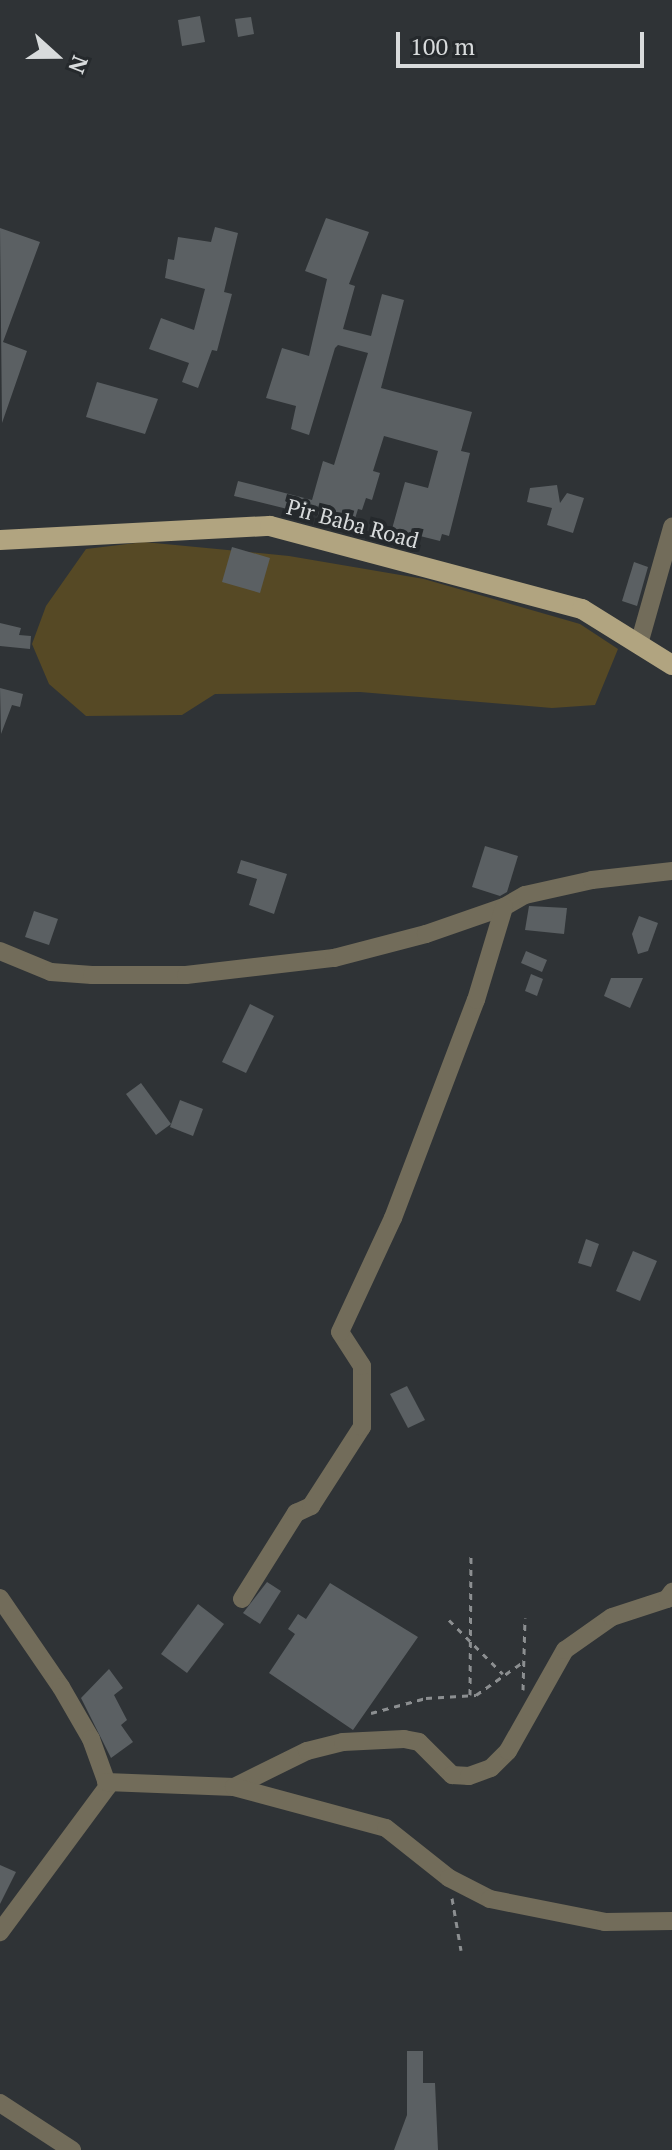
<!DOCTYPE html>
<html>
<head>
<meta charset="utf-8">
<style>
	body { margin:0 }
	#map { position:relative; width:672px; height:2150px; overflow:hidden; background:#2f3336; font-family:"PT Serif",serif }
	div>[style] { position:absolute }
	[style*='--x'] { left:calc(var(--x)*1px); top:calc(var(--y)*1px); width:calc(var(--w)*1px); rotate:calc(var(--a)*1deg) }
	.green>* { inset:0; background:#564925 }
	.building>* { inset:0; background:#5b6063 }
	.path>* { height:3px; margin-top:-1.5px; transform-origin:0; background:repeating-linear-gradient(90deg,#8c8f91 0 6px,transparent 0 12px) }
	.minor>* { height:18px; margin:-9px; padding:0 9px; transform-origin:9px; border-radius:9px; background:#726c5a }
	.major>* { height:20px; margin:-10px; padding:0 10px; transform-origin:10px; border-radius:10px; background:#b1a480 }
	span { translate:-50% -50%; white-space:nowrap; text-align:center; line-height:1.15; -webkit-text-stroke:8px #25292c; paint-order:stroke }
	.street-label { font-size:22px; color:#d8dbdc }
	.north { position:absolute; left:16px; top:16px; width:80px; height:80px; -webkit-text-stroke:6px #25292c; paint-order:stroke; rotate:111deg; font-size:22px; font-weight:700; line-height:32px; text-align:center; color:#d8dbdc }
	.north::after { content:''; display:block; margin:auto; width:28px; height:36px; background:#d8dbdc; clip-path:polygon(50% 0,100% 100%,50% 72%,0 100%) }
	.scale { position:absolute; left:396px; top:32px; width:248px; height:36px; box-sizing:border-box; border:4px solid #d8dbdc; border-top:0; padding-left:10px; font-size:24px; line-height:28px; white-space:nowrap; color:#d8dbdc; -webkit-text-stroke:6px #25292c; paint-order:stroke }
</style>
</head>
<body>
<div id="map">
	<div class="green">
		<div style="clip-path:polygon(144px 542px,289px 556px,424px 579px,580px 624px,618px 649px,595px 705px,552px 708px,360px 692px,215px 694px,182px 715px,86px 716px,49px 684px,32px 644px,46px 606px,86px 549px)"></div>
	</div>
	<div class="building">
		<div style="clip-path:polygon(200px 16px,205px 42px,182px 46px,178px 20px)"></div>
		<div style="clip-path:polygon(251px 17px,254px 34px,238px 37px,235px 19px)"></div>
		<div style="clip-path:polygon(326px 218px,369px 232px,349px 284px,355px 286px,343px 329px,371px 336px,382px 294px,404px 300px,381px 388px,472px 412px,461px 451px,470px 453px,449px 536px,442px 534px,440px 541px,392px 529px,405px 482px,428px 488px,438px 451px,384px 436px,373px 471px,380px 473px,372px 500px,366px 498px,362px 510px,358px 509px,353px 525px,234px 496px,238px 481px,312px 500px,323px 461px,334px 465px,368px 353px,338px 345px,335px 348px,309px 435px,291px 429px,296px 406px,266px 398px,282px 348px,309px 356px,327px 279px,305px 271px)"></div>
		<div style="clip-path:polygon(215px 227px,238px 233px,224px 292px,232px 294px,217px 351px,212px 350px,198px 388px,182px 382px,189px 363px,149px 349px,161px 318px,194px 330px,205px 289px,165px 278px,168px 259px,174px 260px,178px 237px,211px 242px)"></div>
		<div style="clip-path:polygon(0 228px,40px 242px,3px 342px,27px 351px,2px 423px)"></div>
		<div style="clip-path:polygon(97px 382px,158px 399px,145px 434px,86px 417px)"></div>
		<div style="clip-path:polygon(557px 485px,560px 503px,567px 493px,584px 498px,573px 533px,547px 525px,552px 508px,527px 502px,530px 488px)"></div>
		<div style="clip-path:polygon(232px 547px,270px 558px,260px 593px,222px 582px)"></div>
		<div style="clip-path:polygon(634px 562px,648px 567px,637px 606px,622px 601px)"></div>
		<div style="clip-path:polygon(0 623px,21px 628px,19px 635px,31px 636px,30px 649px,0 646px)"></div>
		<div style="clip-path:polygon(0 688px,23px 694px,20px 707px,12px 705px,1px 734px)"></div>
		<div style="clip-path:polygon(485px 846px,518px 856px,507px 892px,500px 896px,472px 887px)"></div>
		<div style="clip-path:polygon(241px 860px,287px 874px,274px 914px,249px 905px,257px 879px,237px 873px)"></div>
		<div style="clip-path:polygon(529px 906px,567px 908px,564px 934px,525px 930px)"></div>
		<div style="clip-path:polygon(34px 911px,58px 919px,49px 945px,25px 937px)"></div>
		<div style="clip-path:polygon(639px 916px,658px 923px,648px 951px,638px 954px,632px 934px)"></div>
		<div style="clip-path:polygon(526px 951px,547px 960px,542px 972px,521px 963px)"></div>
		<div style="clip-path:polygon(531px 974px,543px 979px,537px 996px,525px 991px)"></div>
		<div style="clip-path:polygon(611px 978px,643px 978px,630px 1008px,604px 996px)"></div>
		<div style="clip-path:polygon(250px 1004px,274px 1016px,246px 1073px,222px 1062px)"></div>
		<div style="clip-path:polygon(141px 1083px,171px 1124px,156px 1135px,126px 1094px)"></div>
		<div style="clip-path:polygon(180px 1100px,203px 1109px,193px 1136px,170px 1127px)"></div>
		<div style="clip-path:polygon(586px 1239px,599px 1244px,591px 1267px,578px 1263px)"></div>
		<div style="clip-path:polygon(633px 1251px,657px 1261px,640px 1301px,616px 1291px)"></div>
		<div style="clip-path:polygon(407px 1386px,425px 1420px,408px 1428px,390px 1394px)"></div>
		<div style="clip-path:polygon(267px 1582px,281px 1591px,260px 1624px,243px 1613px)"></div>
		<div style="clip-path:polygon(330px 1583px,418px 1637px,353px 1730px,269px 1673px,295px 1634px,288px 1629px,298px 1614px,306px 1619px)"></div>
		<div style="clip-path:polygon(198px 1604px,224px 1624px,187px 1673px,161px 1654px)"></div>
		<div style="clip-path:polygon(109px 1669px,123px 1688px,114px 1695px,127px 1720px,121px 1725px,133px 1742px,111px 1758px,81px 1698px)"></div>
		<div style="clip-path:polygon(0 1865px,16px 1872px,0 1904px)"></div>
		<div style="clip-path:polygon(407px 2051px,423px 2051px,423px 2083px,435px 2083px,438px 2150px,394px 2150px,407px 2115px)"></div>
	</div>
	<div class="path">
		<div style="--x:449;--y:1620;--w:76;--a:45"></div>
		<div style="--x:523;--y:1690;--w:72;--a:-88.4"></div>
		<div style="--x:470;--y:1695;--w:140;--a:-89.6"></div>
		<div style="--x:371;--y:1713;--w:57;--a:-15.3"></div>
		<div style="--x:426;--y:1698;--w:50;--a:-3.4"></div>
		<div style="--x:476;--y:1695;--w:57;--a:-35.1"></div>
		<div style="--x:452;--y:1898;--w:53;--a:80.2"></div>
	</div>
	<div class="minor">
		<div style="--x:639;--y:644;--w:122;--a:-74.2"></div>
		<div style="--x:0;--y:951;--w:55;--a:22.4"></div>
		<div style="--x:51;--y:972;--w:41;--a:4.2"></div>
		<div style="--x:92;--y:975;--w:94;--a:0"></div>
		<div style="--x:186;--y:975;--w:149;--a:-6.6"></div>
		<div style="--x:334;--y:958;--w:95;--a:-14.6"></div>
		<div style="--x:426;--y:934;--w:83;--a:-19.1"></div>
		<div style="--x:504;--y:907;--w:24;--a:-30"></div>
		<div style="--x:525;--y:895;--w:69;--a:-12.6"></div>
		<div style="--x:592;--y:880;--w:81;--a:-6.4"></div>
		<div style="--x:0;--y:1598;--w:108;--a:55.6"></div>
		<div style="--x:61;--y:1687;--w:60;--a:60"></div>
		<div style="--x:91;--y:1739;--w:50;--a:70.1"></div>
		<div style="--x:108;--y:1786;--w:182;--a:126.5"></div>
		<div style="--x:242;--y:1599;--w:102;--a:-57.9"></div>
		<div style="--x:296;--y:1513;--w:17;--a:-25"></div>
		<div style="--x:311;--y:1506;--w:94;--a:-57.2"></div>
		<div style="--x:362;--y:1427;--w:61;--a:-90"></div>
		<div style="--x:362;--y:1366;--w:40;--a:-122.9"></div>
		<div style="--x:340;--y:1332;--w:126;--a:-65.1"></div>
		<div style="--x:393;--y:1218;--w:233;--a:-69.2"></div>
		<div style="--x:476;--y:1000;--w:97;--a:-73.2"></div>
		<div style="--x:106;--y:1782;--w:128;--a:2.2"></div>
		<div style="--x:234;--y:1787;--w:81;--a:-26.3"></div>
		<div style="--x:307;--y:1751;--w:37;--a:-14"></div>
		<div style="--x:343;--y:1742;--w:61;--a:-2.8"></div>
		<div style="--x:404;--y:1739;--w:15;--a:11"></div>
		<div style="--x:419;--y:1742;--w:47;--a:45"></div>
		<div style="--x:452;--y:1775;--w:17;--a:3"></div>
		<div style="--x:469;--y:1776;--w:23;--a:-20"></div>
		<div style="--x:491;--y:1768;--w:24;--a:-45"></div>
		<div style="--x:508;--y:1751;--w:116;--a:-60.6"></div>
		<div style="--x:565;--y:1650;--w:57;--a:-35.1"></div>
		<div style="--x:612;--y:1617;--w:58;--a:-18.1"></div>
		<div style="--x:667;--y:1599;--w:9;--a:-54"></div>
		<div style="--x:234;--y:1787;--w:157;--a:15.1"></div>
		<div style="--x:386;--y:1828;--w:80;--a:38.4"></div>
		<div style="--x:449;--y:1878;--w:46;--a:27.1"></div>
		<div style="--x:490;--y:1899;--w:117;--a:11.3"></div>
		<div style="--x:605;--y:1922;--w:67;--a:-0.9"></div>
		<div style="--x:0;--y:2103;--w:86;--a:33.1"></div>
	</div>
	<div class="major">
		<div style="--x:0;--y:540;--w:270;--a:-3"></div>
		<div style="--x:270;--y:526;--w:323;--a:14.9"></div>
		<div style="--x:582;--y:609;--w:106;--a:31.9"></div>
	</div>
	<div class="street-label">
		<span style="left:353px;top:523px;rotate:15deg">Pir Baba Road</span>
	</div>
	<div class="north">N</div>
	<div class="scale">100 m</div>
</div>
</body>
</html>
